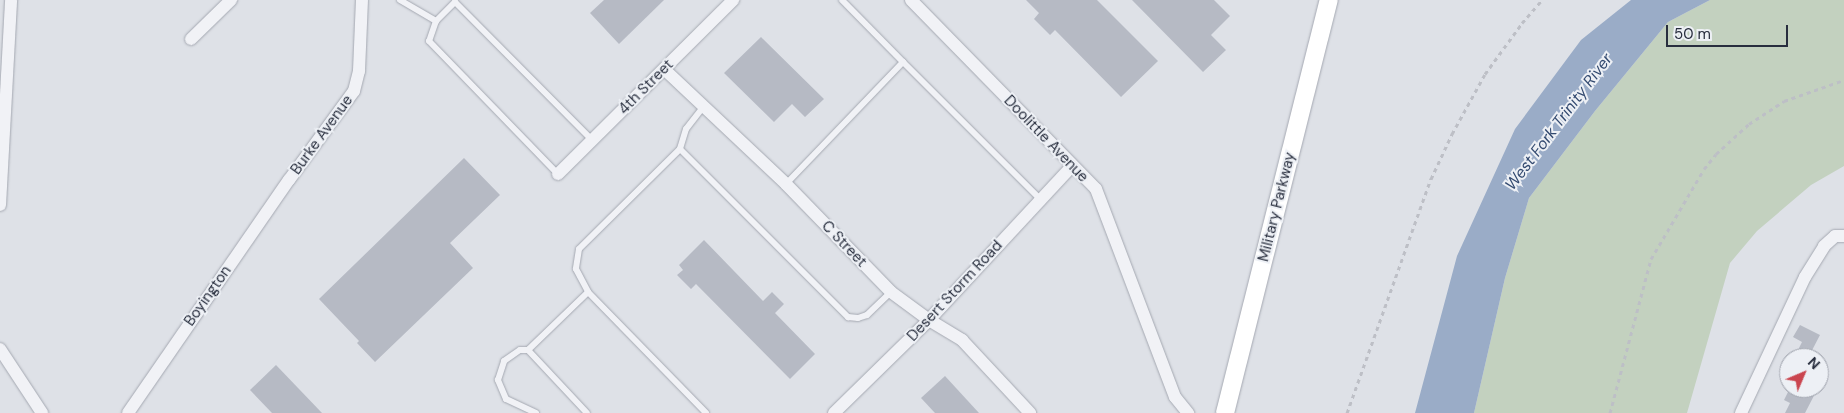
<!DOCTYPE html>
<html>
<head>
<meta charset="utf-8">
<style>
	body { margin:0 }
	#map { position:relative; width:1844px; height:413px; overflow:hidden; background:#dee1e7; font-family:"DM Sans",sans-serif }
	div>[style] { position:absolute }
	[style*='--x'] { left:calc(var(--x)*1px); top:calc(var(--y)*1px); width:calc(var(--w)*1px); rotate:calc(var(--a)*1deg) }
	.green>* { inset:0; background:#c3d1bf }
	.water>* { inset:0; background:#9aacc7 }
	.building>* { inset:0; background:#b6bac4 }
	.path>* { height:3px; margin-top:-1.5px; transform-origin:0; background:repeating-linear-gradient(90deg,#bdbfc6 0 4px,transparent 0 8px) }
	.roads { filter:drop-shadow(0 0 1px #a4a8b1) drop-shadow(0 0 1px #a4a8b1) }
	.lane>* { height:6px; margin:-3px; padding:0 3px; transform-origin:3px; border-radius:3px; background:#f1f2f6 }
	.street>* { height:12px; margin:-6px; padding:0 6px; transform-origin:6px; border-radius:6px; background:#f1f2f6 }
	.secondary>* { height:18px; margin:-9px; padding:0 9px; transform-origin:9px; border-radius:9px; background:#fff }
	span { translate:-50% -50%; white-space:nowrap; text-align:center; line-height:1.15; -webkit-text-stroke:4px #edf0f5; paint-order:stroke }
	.street-label { font-size:15px; color:#282e3e }
	.water-label { font-size:16px; color:#334a70; font-style:italic }
	.north { position:absolute; left:1779px; top:348px; width:50px; height:50px; box-sizing:border-box; background:#edf0f5; border:1px solid #9ea2ac; border-radius:50%; rotate:45deg; font-size:14px; font-weight:700; line-height:20px; text-align:center; color:#282e3e }
	.north::after { content:''; display:block; margin:auto; width:18px; height:22px; background:#ca454f; clip-path:polygon(50% 0,100% 100%,50% 72%,0 100%) }
	.scale { position:absolute; left:1666px; top:25px; width:122px; height:22px; box-sizing:border-box; border:2px solid #282e3e; border-top:0; padding-left:6px; font-size:15px; line-height:18px; white-space:nowrap; color:#282e3e; -webkit-text-stroke:4px #edf0f5; paint-order:stroke }
</style>
</head>
<body>
<div id="map">
	<div class="green">
		<div style="clip-path:polygon(1710px 0,1844px 0,1844px 166px,1811px 185px,1757px 231px,1730px 263px,1687px 413px,1474px 413px,1505px 278px,1529px 198px,1595px 111px,1668px 22px)"></div>
	</div>
	<div class="water">
		<div style="clip-path:polygon(1631px 0,1710px 0,1668px 22px,1595px 111px,1529px 198px,1505px 278px,1474px 413px,1415px 413px,1457px 256px,1515px 129px,1581px 40px)"></div>
	</div>
	<div class="building">
		<div style="clip-path:polygon(604px 0,664px 0,619px 44px,590px 13px)"></div>
		<div style="clip-path:polygon(1026px 0,1097px 0,1158px 61px,1121px 97px,1055px 30px,1050px 35px,1034px 19px,1039px 13px)"></div>
		<div style="clip-path:polygon(1132px 0,1214px 0,1230px 16px,1211px 35px,1226px 50px,1203px 72px)"></div>
		<div style="clip-path:polygon(761px 37px,824px 99px,805px 117px,792px 104px,774px 122px,724px 73px)"></div>
		<div style="clip-path:polygon(464px 158px,500px 195px,450px 243px,473px 268px,375px 362px,357px 343px,359px 341px,319px 299px)"></div>
		<div style="clip-path:polygon(704px 240px,763px 301px,772px 292px,784px 304px,775px 313px,815px 354px,790px 379px,696px 284px,691px 289px,677px 275px,683px 270px,679px 265px)"></div>
		<div style="clip-path:polygon(1800px 325px,1820px 335px,1808px 358px,1794px 358px,1802px 342px,1793px 337px)"></div>
		<div style="clip-path:polygon(276px 365px,322px 413px,272px 413px,250px 390px)"></div>
		<div style="clip-path:polygon(945px 376px,979px 413px,935px 413px,921px 398px)"></div>
		<div style="clip-path:polygon(1790px 388px,1818px 388px,1805px 413px,1785px 413px,1790px 403px,1784px 400px)"></div>
	</div>
	<div class="path">
		<div style="--x:1347;--y:413;--w:249;--a:-70.3"></div>
		<div style="--x:1431;--y:179;--w:50;--a:-65"></div>
		<div style="--x:1452;--y:134;--w:68;--a:-61.2"></div>
		<div style="--x:1485;--y:74;--w:63;--a:-54"></div>
		<div style="--x:1522;--y:23;--w:30;--a:-49"></div>
		<div style="--x:1610;--y:413;--w:159;--a:-75.1"></div>
		<div style="--x:1651;--y:259;--w:104;--a:-59.5"></div>
		<div style="--x:1704;--y:169;--w:19;--a:-51"></div>
		<div style="--x:1716;--y:154;--w:45;--a:-42.3"></div>
		<div style="--x:1749;--y:124;--w:42;--a:-33.3"></div>
		<div style="--x:1784;--y:101;--w:64;--a:-19.3"></div>
	</div>
	<div class="roads">
		<div class="lane">
			<div style="--x:400;--y:0;--w:42;--a:30.3"></div>
			<div style="--x:436;--y:21;--w:21;--a:109"></div>
			<div style="--x:429;--y:41;--w:185;--a:45.9"></div>
			<div style="--x:842;--y:0;--w:87;--a:45.5"></div>
			<div style="--x:436;--y:21;--w:27;--a:-45"></div>
			<div style="--x:455;--y:2;--w:194;--a:45.2"></div>
			<div style="--x:704;--y:106;--w:29;--a:128"></div>
			<div style="--x:686;--y:129;--w:21;--a:107"></div>
			<div style="--x:680;--y:149;--w:142;--a:135.3"></div>
			<div style="--x:579;--y:249;--w:20;--a:99"></div>
			<div style="--x:576;--y:269;--w:26;--a:62"></div>
			<div style="--x:588;--y:292;--w:169;--a:45.7"></div>
			<div style="--x:680;--y:149;--w:238;--a:45"></div>
			<div style="--x:848;--y:317;--w:10;--a:6"></div>
			<div style="--x:858;--y:318;--w:9;--a:-18"></div>
			<div style="--x:867;--y:315;--w:33;--a:-44"></div>
			<div style="--x:786;--y:184;--w:169;--a:-46.2"></div>
			<div style="--x:903;--y:62;--w:194;--a:45"></div>
			<div style="--x:528;--y:350;--w:83;--a:-44"></div>
			<div style="--x:536;--y:413;--w:33;--a:-155"></div>
			<div style="--x:506;--y:399;--w:21;--a:-113"></div>
			<div style="--x:498;--y:380;--w:20;--a:-72"></div>
			<div style="--x:504;--y:361;--w:19;--a:-35"></div>
			<div style="--x:520;--y:350;--w:8;--a:0"></div>
			<div style="--x:528;--y:350;--w:86;--a:46.9"></div>
		</div>
		<div class="street">
			<div style="--x:911;--y:0;--w:264;--a:45.6"></div>
			<div style="--x:1096;--y:189;--w:222;--a:69.2"></div>
			<div style="--x:1175;--y:397;--w:21;--a:51"></div>
			<div style="--x:191;--y:39;--w:56;--a:-44.3"></div>
			<div style="--x:664;--y:69;--w:168;--a:43.3"></div>
			<div style="--x:786;--y:184;--w:151;--a:45.8"></div>
			<div style="--x:891;--y:292;--w:47;--a:36.4"></div>
			<div style="--x:929;--y:320;--w:39;--a:31"></div>
			<div style="--x:962;--y:340;--w:100;--a:47"></div>
			<div style="--x:558;--y:174;--w:247;--a:-44.8"></div>
			<div style="--x:0;--y:205;--w:205;--a:-86.9"></div>
			<div style="--x:0;--y:349;--w:77;--a:56.7"></div>
			<div style="--x:128;--y:413;--w:283;--a:-55.4"></div>
			<div style="--x:289;--y:180;--w:110;--a:-53.9"></div>
			<div style="--x:354;--y:91;--w:21;--a:-76"></div>
			<div style="--x:359;--y:71;--w:71;--a:-87.6"></div>
			<div style="--x:834;--y:413;--w:133;--a:-44.4"></div>
			<div style="--x:929;--y:320;--w:210;--a:-47.1"></div>
			<div style="--x:1741;--y:413;--w:150;--a:-64.8"></div>
			<div style="--x:1805;--y:277;--w:36;--a:-58"></div>
			<div style="--x:1824;--y:246;--w:15;--a:-42"></div>
			<div style="--x:1835;--y:236;--w:9;--a:0"></div>
		</div>
		<div class="secondary">
			<div style="--x:1225;--y:413;--w:426;--a:-75.9"></div>
		</div>
	</div>
	<div class="street-label">
		<span style="left:646px;top:87px;rotate:-45deg">4th Street</span>
		<span style="left:322px;top:135px;rotate:-54deg">Burke Avenue</span>
		<span style="left:1046px;top:139px;rotate:46deg">Doolittle Avenue</span>
		<span style="left:1277px;top:207px;rotate:-76deg">Military Parkway</span>
		<span style="left:844px;top:244px;rotate:46deg">C Street</span>
		<span style="left:955px;top:291px;rotate:-47deg">Desert Storm Road</span>
		<span style="left:208px;top:296px;rotate:-55deg">Boyington</span>
	</div>
	<div class="water-label">
		<span style="left:1559px;top:122px;rotate:-53deg">West Fork Trinity River</span>
	</div>
	<div class="north">N</div>
	<div class="scale">50 m</div>
</div>
</body>
</html>
